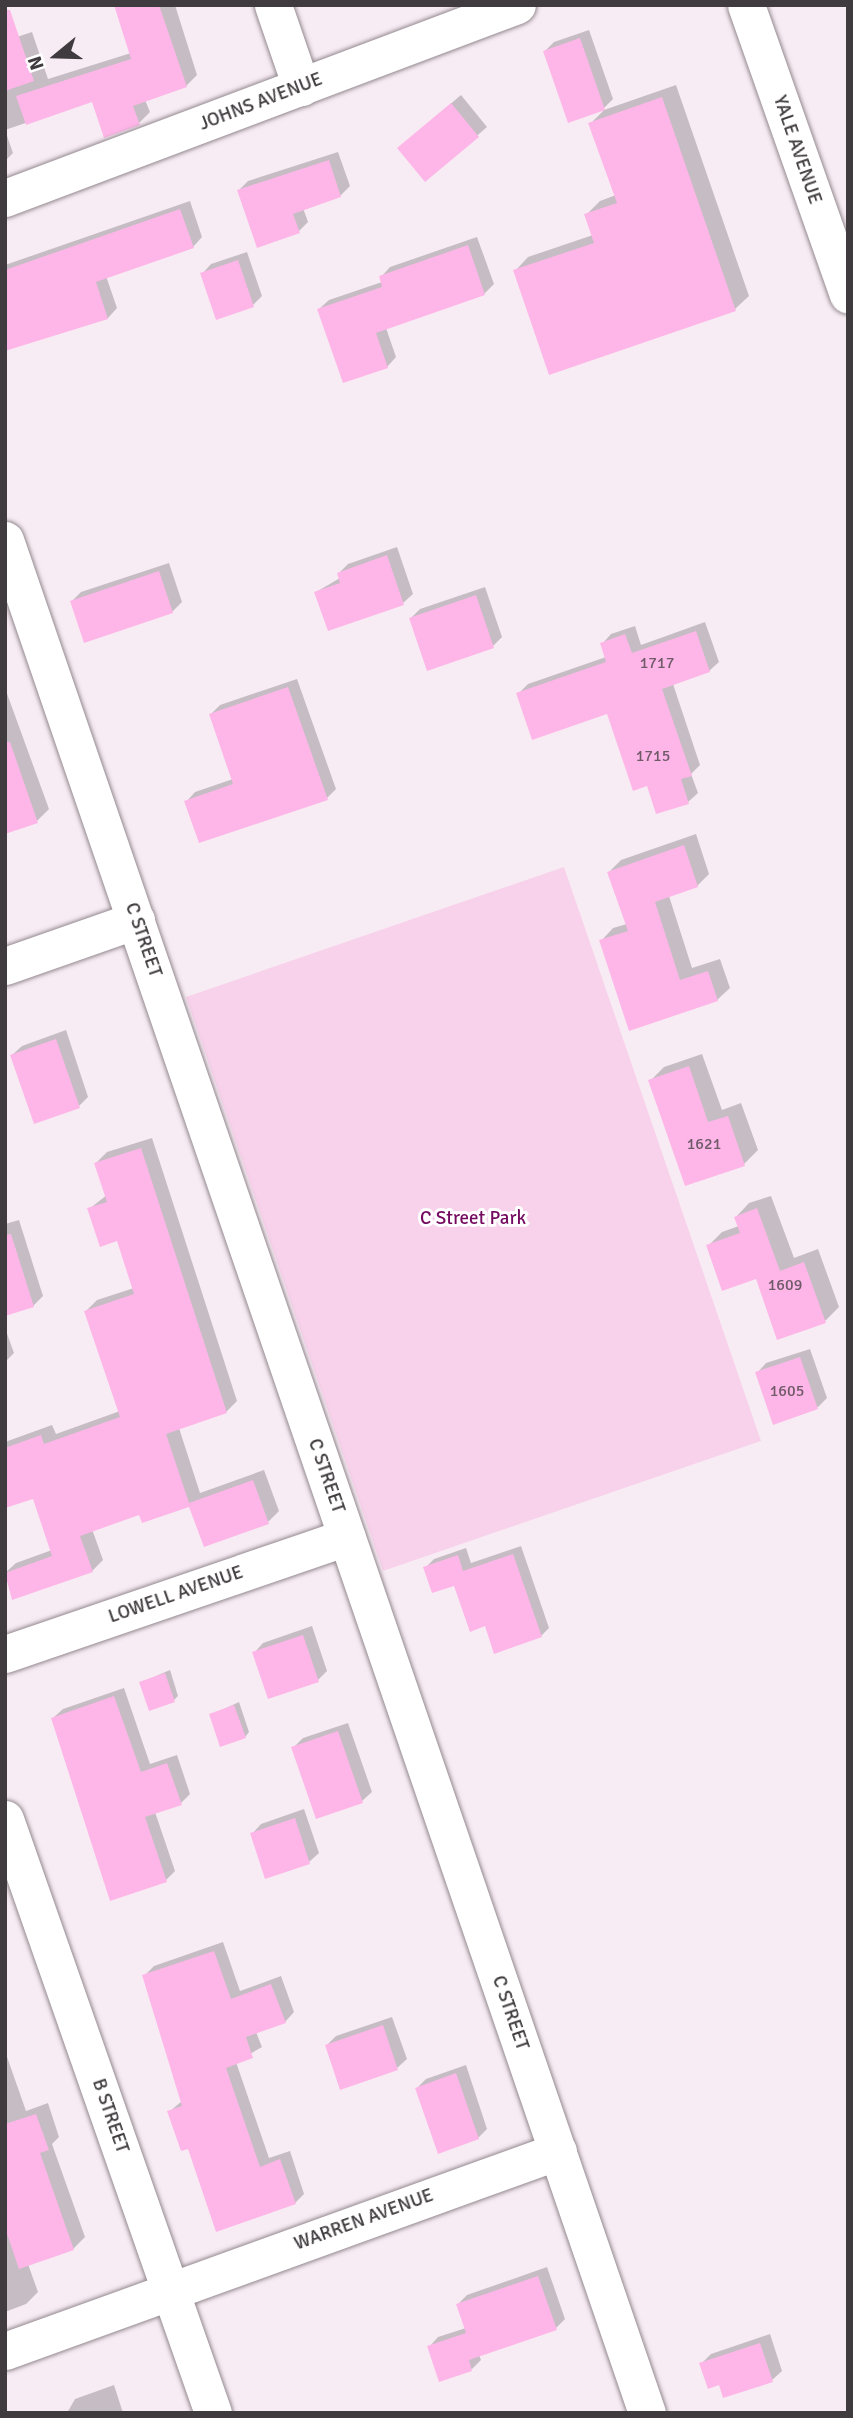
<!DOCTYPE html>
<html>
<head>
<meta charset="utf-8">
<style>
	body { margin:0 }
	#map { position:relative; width:853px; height:2418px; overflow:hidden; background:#f8ecf4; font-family:Signika,sans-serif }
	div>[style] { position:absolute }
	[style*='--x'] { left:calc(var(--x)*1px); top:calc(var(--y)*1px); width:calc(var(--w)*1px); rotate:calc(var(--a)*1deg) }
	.green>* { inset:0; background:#f8d2eb }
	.shadow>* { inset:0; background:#0003 }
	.building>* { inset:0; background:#feb6e8 }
	.roads { filter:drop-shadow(0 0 2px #93898f) drop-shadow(0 0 2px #93898f) }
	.street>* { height:37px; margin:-18.5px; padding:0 18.5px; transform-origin:18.5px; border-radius:18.5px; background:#fff }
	span { translate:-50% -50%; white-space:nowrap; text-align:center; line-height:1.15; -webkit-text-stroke:6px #fff; paint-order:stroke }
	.number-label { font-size:16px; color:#6f5a68 }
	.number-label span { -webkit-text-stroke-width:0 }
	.street-label { font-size:19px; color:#3f3b3e }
	.park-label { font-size:19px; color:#740a60 }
	.frame { position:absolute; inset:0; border:7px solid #3f3b3e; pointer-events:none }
	.north { position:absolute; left:21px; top:21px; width:70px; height:70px; -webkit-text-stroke:5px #fff; paint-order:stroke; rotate:251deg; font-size:19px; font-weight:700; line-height:28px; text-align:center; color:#3f3b3e }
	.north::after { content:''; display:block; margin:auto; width:24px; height:32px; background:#3f3b3e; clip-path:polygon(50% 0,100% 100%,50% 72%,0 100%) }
</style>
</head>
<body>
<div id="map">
	<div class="green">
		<div style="clip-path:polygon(564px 867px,761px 1441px,383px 1571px,186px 997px)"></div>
	</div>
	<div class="shadow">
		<div style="clip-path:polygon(116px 5px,175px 5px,197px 75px,186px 86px,145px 100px,150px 112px,139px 123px,93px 100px,5px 130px,13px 153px,5px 161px,5px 41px,32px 32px,48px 79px,131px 53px)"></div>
		<div style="clip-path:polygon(589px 30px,613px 99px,604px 108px,545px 51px,554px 42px)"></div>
		<div style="clip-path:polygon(676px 85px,749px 296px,735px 309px,515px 271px,528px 257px,593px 235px,586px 215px,600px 201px,616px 195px,590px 124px,604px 110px)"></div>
		<div style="clip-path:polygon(461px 95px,487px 127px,426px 180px,409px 139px)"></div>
		<div style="clip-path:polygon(338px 152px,350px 186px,340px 196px,303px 208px,308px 222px,299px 231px,239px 190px,248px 181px)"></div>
		<div style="clip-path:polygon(190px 201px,202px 237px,193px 247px,106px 276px,117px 308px,108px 318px,6px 349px,5px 265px)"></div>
		<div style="clip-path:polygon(477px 237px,494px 284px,484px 294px,386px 328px,396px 357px,387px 367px,319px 309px,329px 300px,382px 282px,381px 277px,390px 267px)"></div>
		<div style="clip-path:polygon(247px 252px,262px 296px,253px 305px,202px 274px,211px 264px)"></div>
		<div style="clip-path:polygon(397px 547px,413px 594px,403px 603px,329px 629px,316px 592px,340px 578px,339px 573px,348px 564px)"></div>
		<div style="clip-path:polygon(169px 563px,182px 602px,172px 612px,72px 601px,81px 592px)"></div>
		<div style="clip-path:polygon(485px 587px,502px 637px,493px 646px,411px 618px,420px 609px)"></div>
		<div style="clip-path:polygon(705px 622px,719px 662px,709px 671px,673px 684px,700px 765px,691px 774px,698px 793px,688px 802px,648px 784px,609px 711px,518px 694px,528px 684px,606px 657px,602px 644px,611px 634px,635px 626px,641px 645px)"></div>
		<div style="clip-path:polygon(297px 679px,336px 789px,327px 798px,186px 802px,195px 792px,233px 779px,211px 714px,220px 705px)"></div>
		<div style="clip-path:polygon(5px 688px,49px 809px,37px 821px,5px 832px)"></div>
		<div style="clip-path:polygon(696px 834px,709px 874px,697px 886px,669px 896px,692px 968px,720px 959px,730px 988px,717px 1000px,601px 941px,613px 928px,627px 924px,609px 872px,621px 860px)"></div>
		<div style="clip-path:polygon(66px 1030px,88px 1097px,79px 1106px,12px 1055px,22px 1046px)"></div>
		<div style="clip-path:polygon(702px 1054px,722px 1110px,741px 1103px,758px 1150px,744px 1164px,650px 1081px,664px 1067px)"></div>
		<div style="clip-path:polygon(152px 1138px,237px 1401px,226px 1412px,179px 1428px,200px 1493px,264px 1470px,279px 1511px,268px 1522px,190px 1504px,140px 1513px,92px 1529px,103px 1560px,92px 1571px,13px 1598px,5px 1573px,16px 1563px,52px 1550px,34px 1496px,5px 1507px,5px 1442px,52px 1425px,56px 1434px,120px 1411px,86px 1311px,97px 1300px,134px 1288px,118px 1239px,89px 1209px,107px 1195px,96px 1163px,107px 1152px)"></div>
		<div style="clip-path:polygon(771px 1196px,794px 1258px,818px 1249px,839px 1307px,825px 1321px,708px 1246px,722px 1232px,739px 1226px,736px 1217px,749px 1203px)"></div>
		<div style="clip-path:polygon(19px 1220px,43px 1296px,33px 1306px,5px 1314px,5px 1224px)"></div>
		<div style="clip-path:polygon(5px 1328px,14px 1353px,5px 1362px)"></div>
		<div style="clip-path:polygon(810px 1349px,827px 1398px,818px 1407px,774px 1422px,757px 1373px,766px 1363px)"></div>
		<div style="clip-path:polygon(521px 1546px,549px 1628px,541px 1636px,486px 1624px,455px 1584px,425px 1568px,434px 1559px,466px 1548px,471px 1563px)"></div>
		<div style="clip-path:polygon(312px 1626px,327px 1671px,318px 1680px,254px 1653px,263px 1643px)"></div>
		<div style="clip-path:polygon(170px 1670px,178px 1696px,174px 1700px,142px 1682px)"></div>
		<div style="clip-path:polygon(124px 1688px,150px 1764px,177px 1755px,190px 1794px,181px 1803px,155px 1812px,175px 1871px,166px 1880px,53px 1718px,63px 1709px)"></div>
		<div style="clip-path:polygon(239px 1702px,249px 1732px,245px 1737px,211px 1715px)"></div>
		<div style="clip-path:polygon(348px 1723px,372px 1792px,362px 1801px,293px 1748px,303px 1738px)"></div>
		<div style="clip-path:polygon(304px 1809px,319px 1853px,309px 1862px,266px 1877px,252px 1834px,261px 1824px)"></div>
		<div style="clip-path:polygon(223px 1942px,240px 1991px,281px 1976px,294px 2012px,285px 2022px,256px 2032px,262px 2047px,236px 2062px,269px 2158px,290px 2151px,304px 2194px,295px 2203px,189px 2147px,169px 2112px,182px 2101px,144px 1976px,154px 1966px)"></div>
		<div style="clip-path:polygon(392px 2017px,407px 2059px,397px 2068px,327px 2045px,336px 2036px)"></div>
		<div style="clip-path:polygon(5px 2051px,26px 2111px,48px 2103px,59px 2137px,52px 2144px,85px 2237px,73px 2249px,28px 2264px,38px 2292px,26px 2304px,5px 2312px)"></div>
		<div style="clip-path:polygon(466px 2065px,487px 2129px,478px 2138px,417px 2088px,426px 2079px)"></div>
		<div style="clip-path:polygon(547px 2267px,565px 2319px,556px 2328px,479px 2355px,481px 2360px,472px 2369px,429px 2347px,438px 2337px,466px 2328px,458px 2304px,467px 2295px)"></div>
		<div style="clip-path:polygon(770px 2334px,782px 2371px,772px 2380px,720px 2383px,701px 2364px,711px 2354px)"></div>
		<div style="clip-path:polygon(114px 2385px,123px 2413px,67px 2413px,75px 2399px)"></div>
	</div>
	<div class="building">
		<div style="clip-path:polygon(114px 5px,159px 5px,187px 87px,133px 106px,140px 125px,104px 138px,92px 102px,26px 125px,16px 96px,131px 59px)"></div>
		<div style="clip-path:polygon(5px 10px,10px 10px,34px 81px,5px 91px)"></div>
		<div style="clip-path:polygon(580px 38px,605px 110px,568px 123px,543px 51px)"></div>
		<div style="clip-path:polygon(662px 97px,736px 311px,549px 375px,513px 270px,594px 243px,584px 214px,617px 203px,588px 123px)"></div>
		<div style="clip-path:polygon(451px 103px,479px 137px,425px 182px,397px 148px)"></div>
		<div style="clip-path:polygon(329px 160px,341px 197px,293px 214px,300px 233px,257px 248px,237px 190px)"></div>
		<div style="clip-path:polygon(180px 209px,194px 248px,96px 282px,108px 319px,5px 351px,5px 270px)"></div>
		<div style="clip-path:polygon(468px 245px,485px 295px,376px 333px,388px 368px,343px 383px,317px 309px,382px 287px,379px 276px)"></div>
		<div style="clip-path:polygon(238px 260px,254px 307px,216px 320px,200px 273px)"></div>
		<div style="clip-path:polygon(387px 555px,404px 605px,328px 631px,314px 592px,340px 583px,337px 573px)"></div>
		<div style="clip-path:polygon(159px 571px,173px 613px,84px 643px,70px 601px)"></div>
		<div style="clip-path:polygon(476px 595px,494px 648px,427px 671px,409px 618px)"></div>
		<div style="clip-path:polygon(696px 631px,710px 672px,662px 689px,692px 776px,681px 779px,689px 804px,656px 814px,647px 786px,633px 791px,607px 714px,532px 740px,516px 693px,606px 662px,600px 643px,625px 634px,632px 653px)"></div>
		<div style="clip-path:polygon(288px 687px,328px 800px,199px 843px,184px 801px,233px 784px,209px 714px)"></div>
		<div style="clip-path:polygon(5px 742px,10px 742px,38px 823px,5px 834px)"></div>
		<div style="clip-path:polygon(684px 845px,698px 887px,655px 902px,680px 980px,708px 971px,718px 1001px,629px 1031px,599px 940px,628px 931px,607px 872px)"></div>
		<div style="clip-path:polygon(56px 1039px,80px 1108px,34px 1124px,10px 1055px)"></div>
		<div style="clip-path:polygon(689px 1066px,708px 1122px,728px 1116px,745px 1166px,685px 1186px,648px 1080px)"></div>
		<div style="clip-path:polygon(141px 1148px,227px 1413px,166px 1434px,189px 1503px,253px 1480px,269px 1524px,204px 1547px,189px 1507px,142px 1523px,139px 1515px,80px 1536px,93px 1572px,12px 1600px,5px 1573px,52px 1556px,33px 1499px,5px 1508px,5px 1448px,41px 1435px,44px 1444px,120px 1417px,84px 1311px,134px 1294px,117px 1241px,100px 1247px,87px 1208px,107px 1202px,94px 1163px)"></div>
		<div style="clip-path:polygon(757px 1208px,780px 1271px,804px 1262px,826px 1323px,777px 1340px,756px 1279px,722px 1291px,706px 1245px,740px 1233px,734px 1217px)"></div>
		<div style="clip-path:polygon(11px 1234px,34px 1307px,5px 1316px,5px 1235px)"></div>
		<div style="clip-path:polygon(800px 1357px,818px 1409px,773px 1425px,755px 1372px)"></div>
		<div style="clip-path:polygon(513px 1554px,542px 1637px,494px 1654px,485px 1626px,470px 1632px,454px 1586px,432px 1593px,423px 1567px,458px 1555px,463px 1571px)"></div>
		<div style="clip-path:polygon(303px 1635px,319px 1682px,268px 1699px,252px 1652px)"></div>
		<div style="clip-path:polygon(165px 1673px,175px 1702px,149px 1711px,139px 1682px)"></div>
		<div style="clip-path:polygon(114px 1696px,141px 1772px,167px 1763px,182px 1805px,145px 1817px,167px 1882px,110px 1901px,51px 1718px)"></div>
		<div style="clip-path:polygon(234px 1705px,246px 1738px,220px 1747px,209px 1714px)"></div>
		<div style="clip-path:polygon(338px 1731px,363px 1803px,316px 1819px,291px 1747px)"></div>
		<div style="clip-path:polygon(295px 1818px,310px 1864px,265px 1879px,250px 1833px)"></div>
		<div style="clip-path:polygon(214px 1951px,231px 1999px,271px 1984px,286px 2023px,246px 2037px,253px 2058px,226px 2068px,260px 2167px,280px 2159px,296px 2204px,216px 2232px,188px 2149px,181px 2151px,167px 2111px,182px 2106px,142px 1975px)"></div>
		<div style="clip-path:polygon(383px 2025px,398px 2070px,340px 2090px,325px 2045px)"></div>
		<div style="clip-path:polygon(456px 2073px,479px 2139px,438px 2154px,415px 2088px)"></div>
		<div style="clip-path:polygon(36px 2114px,49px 2150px,40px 2153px,74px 2250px,19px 2269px,5px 2228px,5px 2124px)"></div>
		<div style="clip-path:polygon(538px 2276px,557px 2330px,469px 2360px,472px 2371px,439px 2382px,427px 2346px,466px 2333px,456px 2304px)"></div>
		<div style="clip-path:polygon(760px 2343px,773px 2382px,723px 2398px,719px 2385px,708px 2389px,699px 2363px)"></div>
	</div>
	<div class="roads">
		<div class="street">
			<div style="--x:273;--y:5;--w:87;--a:71.1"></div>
			<div style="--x:746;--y:5;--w:307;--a:70.6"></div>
			<div style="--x:5;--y:198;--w:547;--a:-20.65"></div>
			<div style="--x:5;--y:540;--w:1980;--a:71.08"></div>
			<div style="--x:5;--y:966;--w:139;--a:-19.3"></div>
			<div style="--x:5;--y:1654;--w:361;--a:-18.9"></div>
			<div style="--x:5;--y:1819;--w:629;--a:70.7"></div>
			<div style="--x:5;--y:2351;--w:588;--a:-19.88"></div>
		</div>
	</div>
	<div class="number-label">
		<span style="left:657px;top:663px">1717</span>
		<span style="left:653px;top:756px">1715</span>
		<span style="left:704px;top:1144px">1621</span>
		<span style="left:785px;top:1285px">1609</span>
		<span style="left:787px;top:1391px">1605</span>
	</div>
	<div class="street-label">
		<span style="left:261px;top:102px;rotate:-21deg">JOHNS AVENUE</span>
		<span style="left:797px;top:150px;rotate:71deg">YALE AVENUE</span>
		<span style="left:143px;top:940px;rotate:71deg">C STREET</span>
		<span style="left:326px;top:1476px;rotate:71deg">C STREET</span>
		<span style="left:176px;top:1595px;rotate:-19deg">LOWELL AVENUE</span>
		<span style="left:510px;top:2013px;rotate:71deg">C STREET</span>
		<span style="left:110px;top:2116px;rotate:71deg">B STREET</span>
		<span style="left:364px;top:2220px;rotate:-20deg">WARREN AVENUE</span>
	</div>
	<div class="park-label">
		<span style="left:473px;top:1219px">C Street Park</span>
	</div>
	<div class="frame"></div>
	<div class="north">N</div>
</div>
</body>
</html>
